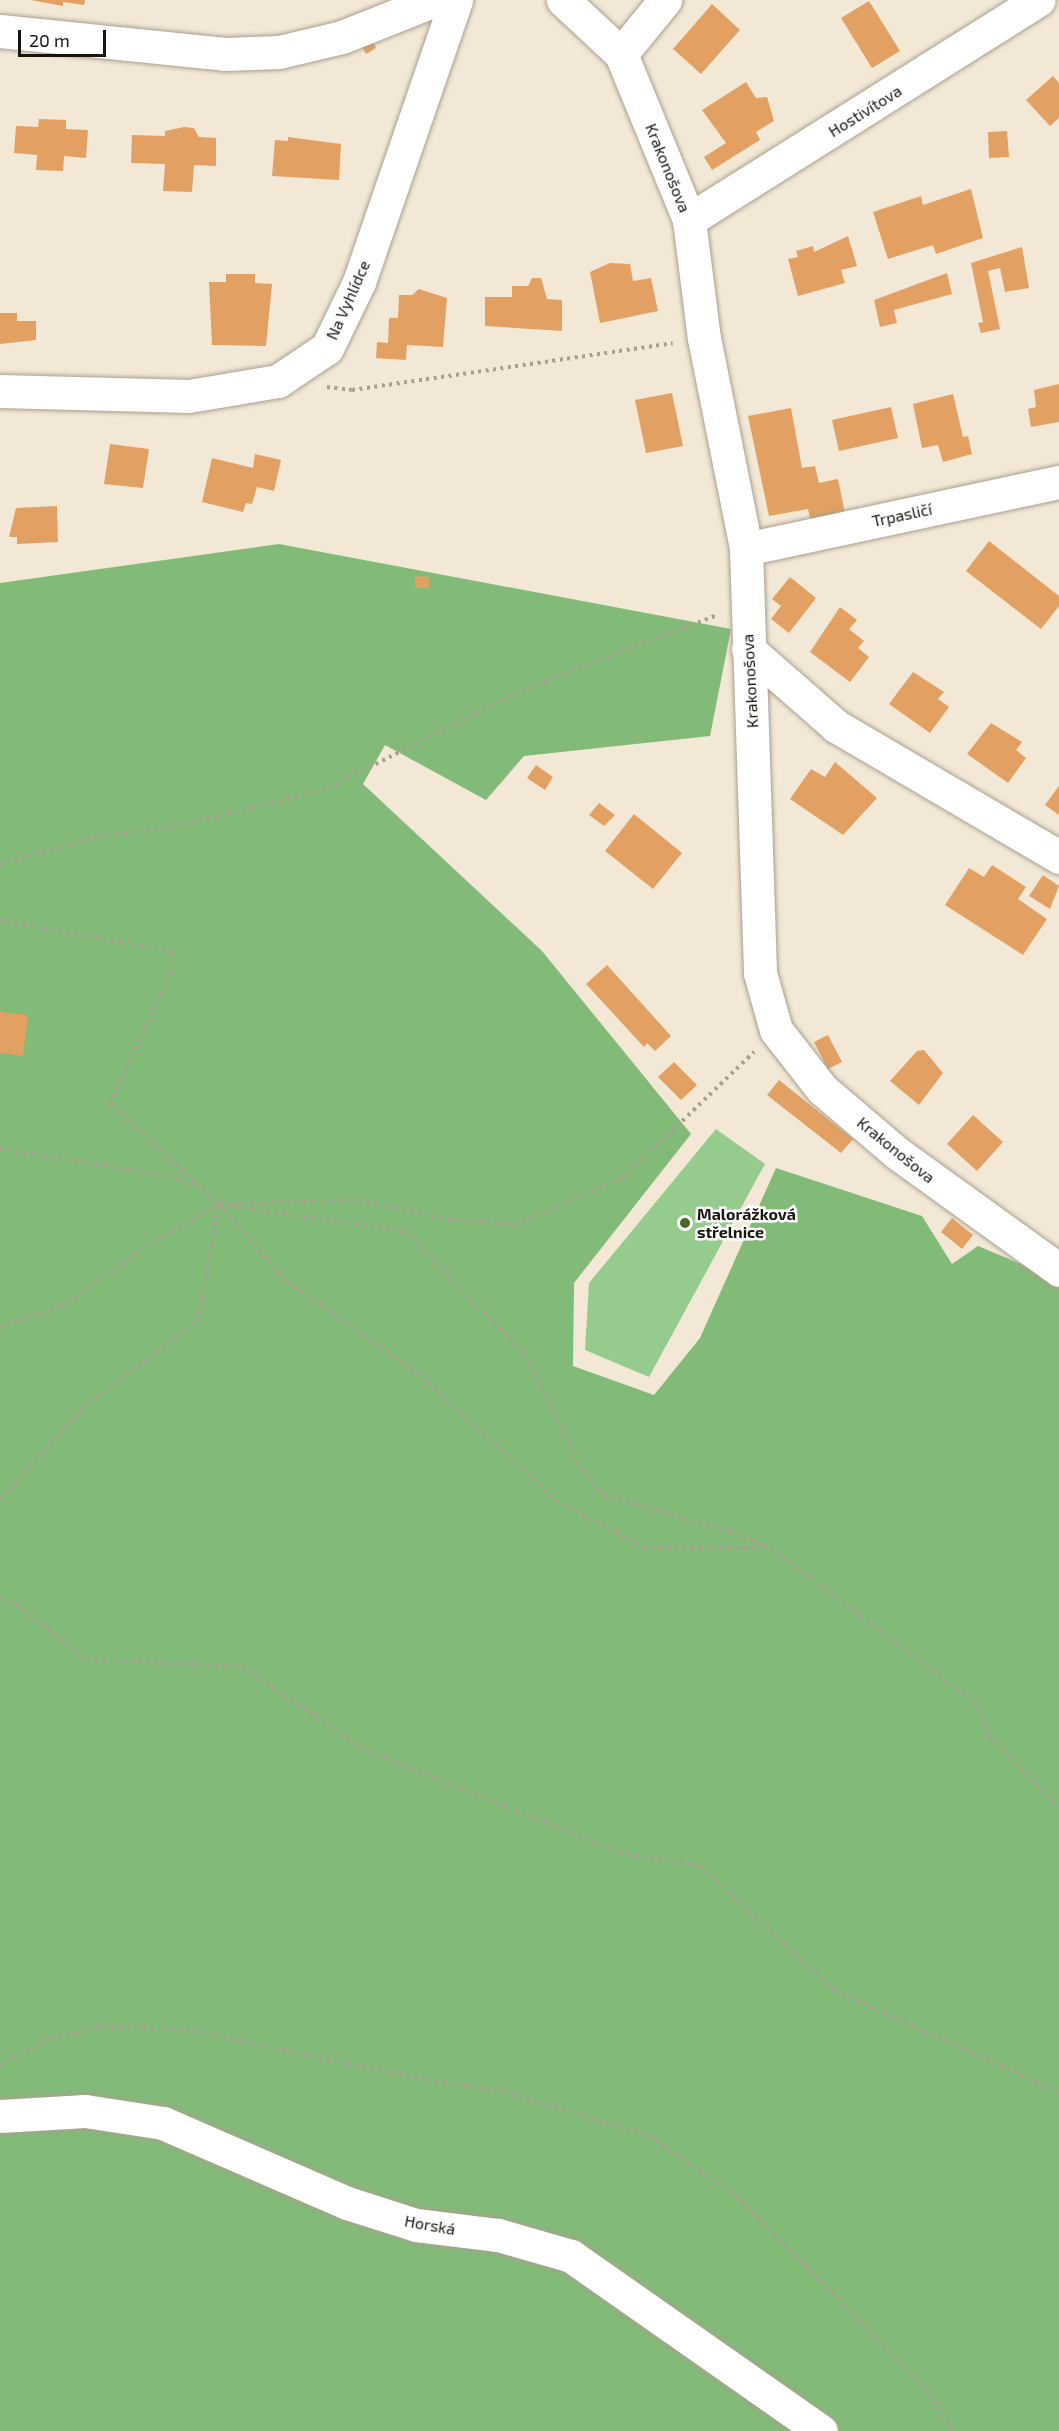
<!DOCTYPE html>
<html>
<head>
<meta charset="utf-8">
<style>
	body { margin:0 }
	#map { position:relative; width:1059px; height:2431px; overflow:hidden; background:#f3e8d6; font-family:"Exo 2",sans-serif }
	div>[style] { position:absolute }
	[style*='--x'] { left:calc(var(--x)*1px); top:calc(var(--y)*1px); width:calc(var(--w)*1px); rotate:calc(var(--a)*1deg) }
	.green>* { inset:0; background:#95cb8c }
	.forest>* { inset:0; background:#82ba78 }
	.building>* { inset:0; background:#e2a163 }
	.path>* { height:4px; margin-top:-2px; transform-origin:0; background:repeating-linear-gradient(90deg,#a89f91 0 3px,transparent 0 7.5px) }
	.roads { filter:drop-shadow(0 0 2px #aaa08f) drop-shadow(0 0 2px #aaa08f) }
	.minor>* { height:33px; margin:-16.5px; padding:0 16.5px; transform-origin:16.5px; border-radius:16.5px; background:#fff }
	.dots>* { width:16px; height:16px; translate:-50% -50%; box-sizing:border-box; border:3px solid #fff; border-radius:50% }
	span { translate:-50% -50%; white-space:nowrap; text-align:center; line-height:1.15; -webkit-text-stroke:5px #fff; paint-order:stroke }
	.street-label { font-size:16px; color:#18140e }
	.poi-label { font-size:16px; color:#18140e; font-weight:700 }
	.left { translate:0 -50%; text-align:left }
	.scale { position:absolute; left:18px; top:30px; width:88px; height:27px; box-sizing:border-box; border:3px solid #18140e; border-top:0; padding-left:8px; font-size:18px; line-height:21px; white-space:nowrap; color:#18140e; -webkit-text-stroke:4px #fff; paint-order:stroke }
</style>
</head>
<body>
<div id="map">
	<div class="green">
		<div style="clip-path:polygon(716px 1129px,765px 1164px,649px 1377px,585px 1350px,589px 1283px)"></div>
	</div>
	<div class="forest">
		<div style="clip-path:polygon(279px 544px,731px 629px,710px 736px,524px 756px,486px 800px,385px 745px,363px 784px,542px 951px,691px 1134px,574px 1283px,573px 1366px,654px 1395px,700px 1338px,776px 1168px,922px 1216px,952px 1264px,978px 1246px,1059px 1280px,1059px 2431px,0 2431px,0 583px)"></div>
	</div>
	<div class="building">
		<div style="clip-path:polygon(31px 0,85px 0,84px 5px,63px 2px,63px 6px)"></div>
		<div style="clip-path:polygon(869px 1px,900px 51px,872px 68px,841px 18px)"></div>
		<div style="clip-path:polygon(712px 4px,740px 30px,701px 74px,673px 49px)"></div>
		<div style="clip-path:polygon(372px 40px,376px 48px,366px 54px,362px 47px)"></div>
		<div style="clip-path:polygon(1053px 76px,1059px 83px,1059px 118px,1050px 126px,1026px 100px)"></div>
		<div style="clip-path:polygon(746px 82px,756px 98px,767px 97px,774px 121px,756px 132px,760px 140px,712px 170px,704px 157px,726px 143px,702px 110px)"></div>
		<div style="clip-path:polygon(39px 119px,66px 120px,66px 129px,88px 130px,86px 158px,64px 156px,63px 171px,36px 170px,37px 155px,14px 153px,16px 126px,38px 127px)"></div>
		<div style="clip-path:polygon(184px 127px,194px 128px,199px 137px,216px 138px,216px 166px,194px 165px,192px 192px,163px 191px,165px 164px,131px 163px,132px 135px,165px 136px,165px 131px)"></div>
		<div style="clip-path:polygon(1007px 131px,1009px 157px,989px 158px,988px 132px)"></div>
		<div style="clip-path:polygon(288px 137px,341px 144px,339px 180px,272px 176px,275px 140px,288px 141px)"></div>
		<div style="clip-path:polygon(971px 189px,983px 238px,936px 254px,933px 245px,888px 259px,873px 212px,921px 196px,923px 205px)"></div>
		<div style="clip-path:polygon(848px 236px,857px 266px,841px 270px,845px 283px,798px 296px,788px 259px,798px 257px,796px 251px,813px 246px,814px 252px)"></div>
		<div style="clip-path:polygon(1022px 247px,1029px 288px,1005px 292px,1000px 268px,988px 271px,1000px 329px,981px 333px,978px 323px,983px 322px,971px 263px)"></div>
		<div style="clip-path:polygon(610px 263px,630px 264px,633px 281px,651px 278px,658px 311px,600px 323px,590px 272px)"></div>
		<div style="clip-path:polygon(947px 273px,952px 294px,894px 310px,897px 323px,880px 327px,874px 300px)"></div>
		<div style="clip-path:polygon(226px 274px,255px 274px,255px 283px,272px 284px,266px 346px,212px 345px,209px 282px,226px 282px)"></div>
		<div style="clip-path:polygon(532px 278px,541px 278px,547px 299px,562px 300px,562px 331px,485px 326px,485px 297px,512px 297px,512px 286px,528px 286px)"></div>
		<div style="clip-path:polygon(419px 289px,447px 298px,443px 347px,407px 345px,406px 360px,376px 358px,377px 342px,388px 343px,389px 318px,398px 318px,399px 295px,412px 295px)"></div>
		<div style="clip-path:polygon(0 313px,17px 313px,17px 321px,36px 321px,36px 340px,0 344px)"></div>
		<div style="clip-path:polygon(1059px 384px,1059px 422px,1031px 427px,1028px 409px,1036px 407px,1034px 390px)"></div>
		<div style="clip-path:polygon(672px 393px,683px 446px,646px 453px,635px 400px)"></div>
		<div style="clip-path:polygon(953px 394px,963px 437px,968px 436px,972px 454px,943px 462px,938px 445px,922px 448px,913px 404px)"></div>
		<div style="clip-path:polygon(891px 407px,898px 438px,839px 451px,832px 420px)"></div>
		<div style="clip-path:polygon(791px 408px,802px 468px,815px 466px,819px 483px,838px 479px,846px 518px,812px 526px,808px 509px,769px 516px,748px 416px)"></div>
		<div style="clip-path:polygon(110px 444px,149px 449px,143px 488px,104px 484px)"></div>
		<div style="clip-path:polygon(255px 454px,281px 460px,274px 491px,257px 487px,252px 504px,246px 503px,243px 512px,202px 502px,212px 458px,253px 468px)"></div>
		<div style="clip-path:polygon(57px 506px,58px 542px,17px 544px,17px 537px,9px 537px,16px 508px)"></div>
		<div style="clip-path:polygon(989px 541px,1059px 596px,1059px 606px,1041px 629px,966px 571px)"></div>
		<div style="clip-path:polygon(415px 576px,429px 577px,429px 588px,415px 588px)"></div>
		<div style="clip-path:polygon(790px 577px,816px 598px,789px 633px,771px 619px,781px 606px,772px 599px)"></div>
		<div style="clip-path:polygon(840px 607px,857px 620px,849px 629px,864px 641px,858px 648px,869px 657px,850px 682px,810px 652px)"></div>
		<div style="clip-path:polygon(913px 672px,944px 692px,938px 699px,949px 707px,930px 733px,889px 704px)"></div>
		<div style="clip-path:polygon(991px 723px,1022px 742px,1016px 750px,1026px 758px,1008px 783px,967px 754px)"></div>
		<div style="clip-path:polygon(835px 762px,877px 798px,843px 835px,790px 799px,811px 769px,825px 777px)"></div>
		<div style="clip-path:polygon(536px 765px,553px 777px,545px 790px,527px 778px)"></div>
		<div style="clip-path:polygon(1059px 786px,1059px 815px,1045px 805px)"></div>
		<div style="clip-path:polygon(599px 803px,615px 815px,604px 826px,589px 815px)"></div>
		<div style="clip-path:polygon(634px 814px,682px 853px,653px 889px,605px 851px)"></div>
		<div style="clip-path:polygon(992px 865px,1026px 887px,1018px 899px,1047px 919px,1023px 955px,945px 905px,969px 868px,984px 877px)"></div>
		<div style="clip-path:polygon(1043px 875px,1059px 886px,1050px 909px,1029px 896px)"></div>
		<div style="clip-path:polygon(607px 965px,671px 1036px,655px 1051px,647px 1043px,644px 1047px,586px 984px)"></div>
		<div style="clip-path:polygon(0 1012px,28px 1015px,23px 1056px,0 1053px)"></div>
		<div style="clip-path:polygon(828px 1035px,842px 1062px,828px 1069px,814px 1042px)"></div>
		<div style="clip-path:polygon(924px 1050px,943px 1073px,919px 1105px,890px 1081px,917px 1051px)"></div>
		<div style="clip-path:polygon(674px 1062px,697px 1085px,681px 1100px,658px 1077px)"></div>
		<div style="clip-path:polygon(779px 1080px,853px 1139px,841px 1153px,767px 1095px)"></div>
		<div style="clip-path:polygon(973px 1115px,1003px 1142px,977px 1171px,947px 1144px)"></div>
		<div style="clip-path:polygon(952px 1218px,973px 1235px,962px 1249px,941px 1232px)"></div>
	</div>
	<div class="path">
		<div style="--x:327;--y:387;--w:25;--a:7"></div>
		<div style="--x:352;--y:390;--w:324;--a:-8.3"></div>
		<div style="--x:0;--y:864;--w:98;--a:-16"></div>
		<div style="--x:94;--y:837;--w:77;--a:-6.8"></div>
		<div style="--x:170;--y:828;--w:156;--a:-13.7"></div>
		<div style="--x:322;--y:791;--w:225;--a:-26.7"></div>
		<div style="--x:523;--y:690;--w:208;--a:-21.1"></div>
		<div style="--x:0;--y:920;--w:175;--a:10.5"></div>
		<div style="--x:172;--y:952;--w:20;--a:90"></div>
		<div style="--x:172;--y:972;--w:145;--a:115.3"></div>
		<div style="--x:110;--y:1103;--w:118;--a:43.3"></div>
		<div style="--x:0;--y:1149;--w:171;--a:9.1"></div>
		<div style="--x:169;--y:1176;--w:29;--a:18"></div>
		<div style="--x:197;--y:1185;--w:30;--a:40"></div>
		<div style="--x:220;--y:1204;--w:97;--a:49.6"></div>
		<div style="--x:283;--y:1278;--w:172;--a:35.5"></div>
		<div style="--x:423;--y:1378;--w:180;--a:42.5"></div>
		<div style="--x:556;--y:1500;--w:101;--a:28.3"></div>
		<div style="--x:645;--y:1548;--w:126;--a:0"></div>
		<div style="--x:771;--y:1548;--w:257;--a:37.1"></div>
		<div style="--x:976;--y:1703;--w:36;--a:67"></div>
		<div style="--x:990;--y:1736;--w:99;--a:45.8"></div>
		<div style="--x:230;--y:1206;--w:177;--a:8.1"></div>
		<div style="--x:405;--y:1231;--w:171;--a:45.5"></div>
		<div style="--x:525;--y:1353;--w:131;--a:63.8"></div>
		<div style="--x:583;--y:1471;--w:33;--a:49"></div>
		<div style="--x:605;--y:1496;--w:130;--a:15.6"></div>
		<div style="--x:730;--y:1531;--w:42;--a:22.3"></div>
		<div style="--x:0;--y:1327;--w:65;--a:-17.9"></div>
		<div style="--x:62;--y:1307;--w:103;--a:-35.5"></div>
		<div style="--x:146;--y:1247;--w:86;--a:-30.2"></div>
		<div style="--x:220;--y:1204;--w:139;--a:-1.6"></div>
		<div style="--x:359;--y:1200;--w:93;--a:11.8"></div>
		<div style="--x:450;--y:1219;--w:66;--a:5.2"></div>
		<div style="--x:516;--y:1225;--w:117;--a:-23.7"></div>
		<div style="--x:623;--y:1178;--w:182;--a:-43.9"></div>
		<div style="--x:0;--y:1500;--w:126;--a:-47.6"></div>
		<div style="--x:85;--y:1407;--w:142;--a:-37.3"></div>
		<div style="--x:198;--y:1321;--w:118;--a:-79.3"></div>
		<div style="--x:0;--y:1598;--w:19;--a:21"></div>
		<div style="--x:18;--y:1605;--w:88;--a:38.6"></div>
		<div style="--x:87;--y:1660;--w:155;--a:2.2"></div>
		<div style="--x:242;--y:1666;--w:147;--a:34.4"></div>
		<div style="--x:363;--y:1749;--w:278;--a:22"></div>
		<div style="--x:621;--y:1853;--w:80;--a:9.3"></div>
		<div style="--x:700;--y:1866;--w:185;--a:42.6"></div>
		<div style="--x:836;--y:1991;--w:245;--a:24.4"></div>
		<div style="--x:0;--y:2065;--w:59;--a:-27.4"></div>
		<div style="--x:52;--y:2038;--w:54;--a:-12.8"></div>
		<div style="--x:105;--y:2026;--w:89;--a:3.2"></div>
		<div style="--x:194;--y:2031;--w:238;--a:11.9"></div>
		<div style="--x:427;--y:2080;--w:79;--a:8.7"></div>
		<div style="--x:505;--y:2092;--w:152;--a:16.9"></div>
		<div style="--x:650;--y:2136;--w:106;--a:34.6"></div>
		<div style="--x:737;--y:2196;--w:262;--a:45.5"></div>
		<div style="--x:921;--y:2383;--w:58;--a:55.5"></div>
	</div>
	<div class="roads">
		<div class="minor">
			<div style="--x:563;--y:0;--w:79;--a:43"></div>
			<div style="--x:621;--y:54;--w:179;--a:67.7"></div>
			<div style="--x:689;--y:220;--w:119;--a:82.8"></div>
			<div style="--x:704;--y:338;--w:215;--a:78.7"></div>
			<div style="--x:746;--y:549;--w:424;--a:88.1"></div>
			<div style="--x:760;--y:973;--w:59;--a:74.3"></div>
			<div style="--x:776;--y:1030;--w:75;--a:52.1"></div>
			<div style="--x:822;--y:1089;--w:99;--a:40.5"></div>
			<div style="--x:897;--y:1153;--w:200;--a:35.8"></div>
			<div style="--x:0;--y:31;--w:226;--a:5.8"></div>
			<div style="--x:225;--y:54;--w:54;--a:-2.1"></div>
			<div style="--x:279;--y:52;--w:65;--a:-13.4"></div>
			<div style="--x:342;--y:37;--w:100;--a:-21.7"></div>
			<div style="--x:621;--y:54;--w:70;--a:-50.8"></div>
			<div style="--x:689;--y:220;--w:413;--a:-32.2"></div>
			<div style="--x:0;--y:391;--w:189;--a:1.5"></div>
			<div style="--x:189;--y:396;--w:90;--a:-9.6"></div>
			<div style="--x:278;--y:381;--w:59;--a:-34"></div>
			<div style="--x:327;--y:348;--w:73;--a:-64.1"></div>
			<div style="--x:359;--y:282;--w:298;--a:-71"></div>
			<div style="--x:746;--y:549;--w:320;--a:-12.1"></div>
			<div style="--x:748;--y:649;--w:117;--a:41.2"></div>
			<div style="--x:836;--y:726;--w:259;--a:30.4"></div>
			<div style="--x:0;--y:2116;--w:85;--a:-3.4"></div>
			<div style="--x:85;--y:2111;--w:79;--a:8.7"></div>
			<div style="--x:163;--y:2123;--w:201;--a:23.5"></div>
			<div style="--x:347;--y:2203;--w:72;--a:17.7"></div>
			<div style="--x:416;--y:2225;--w:83;--a:7"></div>
			<div style="--x:498;--y:2235;--w:76;--a:16"></div>
			<div style="--x:571;--y:2256;--w:305;--a:35"></div>
		</div>
	</div>
	<div class="dots">
		<div style="left:685px;top:1223px;background:#456a24"></div>
	</div>
	<div class="street-label">
		<span style="left:865px;top:111px;rotate:-32deg">Hostivítova</span>
		<span style="left:668px;top:168px;rotate:68deg">Krakonošova</span>
		<span style="left:348px;top:300px;rotate:-66deg">Na Vyhlídce</span>
		<span style="left:902px;top:515px;rotate:-12deg">Trpasličí</span>
		<span style="left:750px;top:681px;rotate:-93deg">Krakonošova</span>
		<span style="left:896px;top:1150px;rotate:39deg">Krakonošova</span>
		<span style="left:430px;top:2225px;rotate:10deg">Horská</span>
	</div>
	<div class="poi-label">
		<span class="left" style="left:697px;top:1223px">Malorážková<br>střelnice</span>
	</div>
	<div class="scale">20 m</div>
</div>
</body>
</html>
